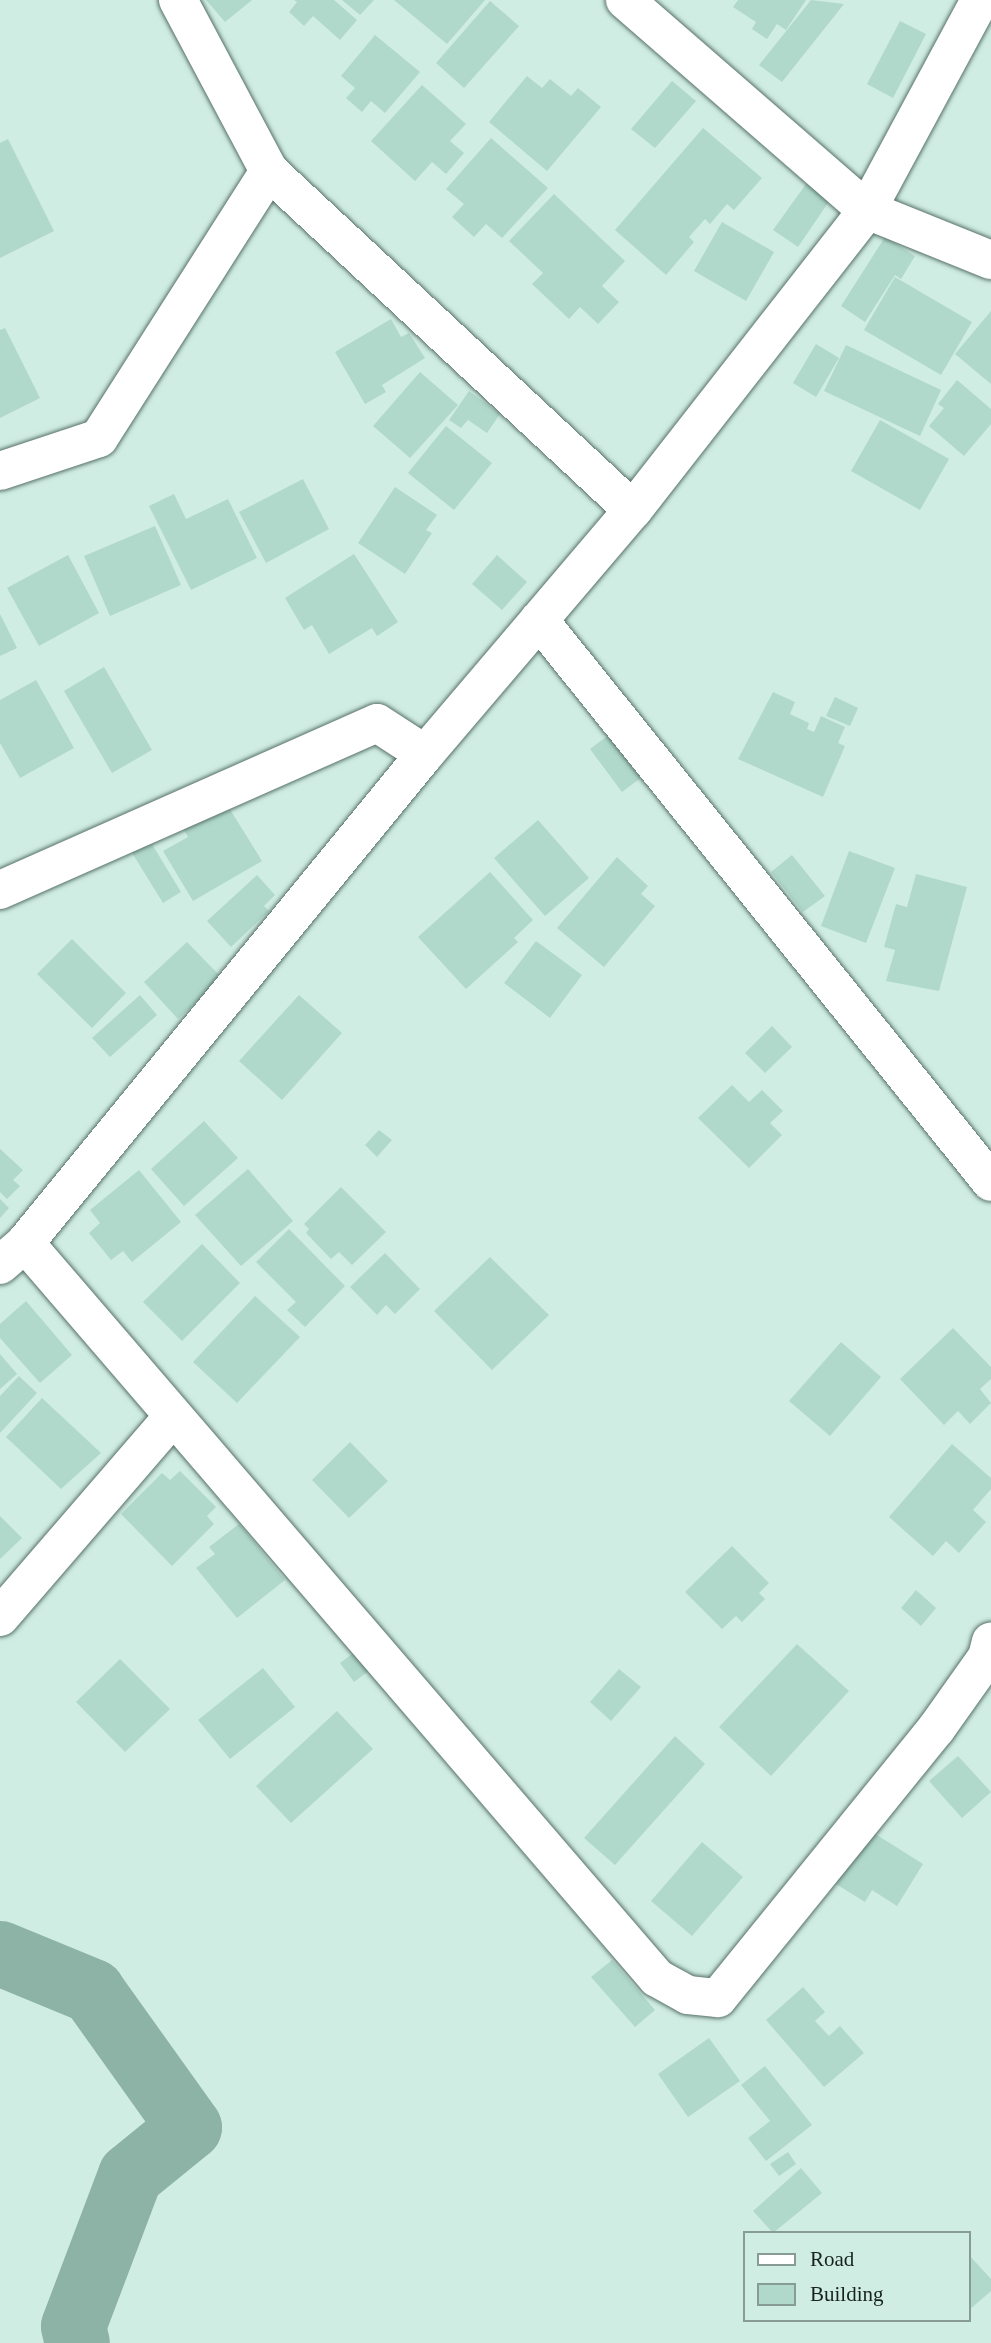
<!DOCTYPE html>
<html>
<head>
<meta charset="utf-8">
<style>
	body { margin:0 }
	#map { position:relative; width:991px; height:2343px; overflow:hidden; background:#d0ede3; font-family:"Times New Roman",serif }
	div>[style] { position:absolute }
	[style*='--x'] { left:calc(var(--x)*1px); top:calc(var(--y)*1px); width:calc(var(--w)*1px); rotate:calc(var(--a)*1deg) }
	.river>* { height:65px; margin:-32.5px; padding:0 32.5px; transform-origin:32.5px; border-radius:32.5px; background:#8cb3a6 }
	.building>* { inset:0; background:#b0d9cb }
	.roads { filter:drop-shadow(0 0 2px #577168) drop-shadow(0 0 2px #577168) }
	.minor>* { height:38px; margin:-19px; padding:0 19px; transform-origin:19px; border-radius:19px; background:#fff }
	span { translate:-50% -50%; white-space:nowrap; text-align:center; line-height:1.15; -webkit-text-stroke:6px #d0ede3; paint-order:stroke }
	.legend { position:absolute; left:743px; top:2231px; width:228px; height:91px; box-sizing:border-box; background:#d0ede3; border:2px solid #869c94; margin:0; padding:9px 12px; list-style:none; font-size:21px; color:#17221e }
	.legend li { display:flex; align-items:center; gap:14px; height:35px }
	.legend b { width:35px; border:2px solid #869c94 }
</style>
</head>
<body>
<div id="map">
	<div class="river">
		<div style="--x:0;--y:1953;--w:100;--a:22.4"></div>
		<div style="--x:92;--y:1991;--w:167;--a:54.5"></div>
		<div style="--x:189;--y:2127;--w:76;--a:140.9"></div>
		<div style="--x:130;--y:2175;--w:161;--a:110.7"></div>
		<div style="--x:73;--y:2326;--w:17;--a:77"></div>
	</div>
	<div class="building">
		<div style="clip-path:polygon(206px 0,252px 0,225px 22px)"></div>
		<div style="clip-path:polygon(294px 0,334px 0,357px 20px,340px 40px,313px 16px,304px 26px,289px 12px,297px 2px)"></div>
		<div style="clip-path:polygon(342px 0,374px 0,360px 15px)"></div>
		<div style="clip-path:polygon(394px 0,485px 0,447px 44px)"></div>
		<div style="clip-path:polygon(738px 0,806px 0,786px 30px,777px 24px,767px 39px,752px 29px,756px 22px,733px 7px)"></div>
		<div style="clip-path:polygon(811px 0,844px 4px,782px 82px,759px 65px)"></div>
		<div style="clip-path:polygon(490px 1px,519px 26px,464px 88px,436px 63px)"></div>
		<div style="clip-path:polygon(900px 21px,926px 34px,893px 98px,867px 84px)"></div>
		<div style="clip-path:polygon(375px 35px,420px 72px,385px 113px,371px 101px,362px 112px,346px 98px,355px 88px,341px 76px)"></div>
		<div style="clip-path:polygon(527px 76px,542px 88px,550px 79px,571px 96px,578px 88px,601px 107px,547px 171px,489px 122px)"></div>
		<div style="clip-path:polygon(672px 81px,696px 101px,655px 148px,631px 129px)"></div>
		<div style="clip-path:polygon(422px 85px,466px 124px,450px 141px,464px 153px,446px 174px,432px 162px,415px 181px,371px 141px)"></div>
		<div style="clip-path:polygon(703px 128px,762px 178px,734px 210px,727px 204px,710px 224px,705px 219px,689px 237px,694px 242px,666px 275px,615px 230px)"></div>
		<div style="clip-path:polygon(491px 138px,548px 188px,502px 238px,486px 224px,474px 237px,452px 217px,464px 204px,446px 189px)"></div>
		<div style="clip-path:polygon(8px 139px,54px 231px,0 258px,0 143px)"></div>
		<div style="clip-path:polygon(806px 184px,830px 200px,798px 247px,773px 230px)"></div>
		<div style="clip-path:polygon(554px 194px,625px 261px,602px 286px,619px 302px,598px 324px,580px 307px,569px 319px,532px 284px,543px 273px,509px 241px)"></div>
		<div style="clip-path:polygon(722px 222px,774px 252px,746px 301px,694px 271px)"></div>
		<div style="clip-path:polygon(885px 237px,915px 256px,901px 279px,895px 275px,865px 322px,841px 306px)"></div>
		<div style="clip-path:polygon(895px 277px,972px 322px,941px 375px,864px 330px)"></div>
		<div style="clip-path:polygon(991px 311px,991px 384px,955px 354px)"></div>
		<div style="clip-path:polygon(391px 319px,401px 337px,409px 333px,425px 358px,382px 385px,386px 392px,365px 404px,335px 352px)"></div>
		<div style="clip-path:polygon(5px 328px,40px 398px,0 418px,0 330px)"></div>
		<div style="clip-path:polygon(816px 344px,839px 358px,816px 397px,793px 383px)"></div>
		<div style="clip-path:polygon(846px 345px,941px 390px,920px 436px,824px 391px)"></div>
		<div style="clip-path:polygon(420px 372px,458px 405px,410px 458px,373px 426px)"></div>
		<div style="clip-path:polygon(957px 380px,991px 409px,991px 424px,964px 456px,929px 426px,944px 408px,938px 404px)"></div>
		<div style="clip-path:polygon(469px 391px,500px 414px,487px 433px,468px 420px,461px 428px,449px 420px)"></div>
		<div style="clip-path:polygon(880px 420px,949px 459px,920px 510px,851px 471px)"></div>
		<div style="clip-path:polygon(446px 426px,492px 463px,454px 510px,408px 473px)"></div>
		<div style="clip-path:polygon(303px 479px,329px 529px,266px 563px,239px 512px)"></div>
		<div style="clip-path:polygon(395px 487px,437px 515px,426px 530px,432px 533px,405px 574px,358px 543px)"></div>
		<div style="clip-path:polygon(174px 494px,186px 519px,228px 499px,257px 558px,191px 590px,149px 506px)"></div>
		<div style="clip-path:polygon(155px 526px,181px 585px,110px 616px,84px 556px)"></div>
		<div style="clip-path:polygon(354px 554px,398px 622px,377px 636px,372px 628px,329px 654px,312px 625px,304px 630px,285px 598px)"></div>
		<div style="clip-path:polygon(68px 555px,99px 613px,39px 646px,7px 588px)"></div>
		<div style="clip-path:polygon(497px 555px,527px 582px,502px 610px,472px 584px)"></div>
		<div style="clip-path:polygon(0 614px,17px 648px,0 656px)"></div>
		<div style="clip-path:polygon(104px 667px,152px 750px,112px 773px,64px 691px)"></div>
		<div style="clip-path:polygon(36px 680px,74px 748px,20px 778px,0 743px,0 700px)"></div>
		<div style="clip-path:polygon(773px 692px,795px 702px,790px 714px,809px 723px,807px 729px,814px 732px,821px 716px,845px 727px,838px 743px,845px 746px,823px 797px,738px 759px)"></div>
		<div style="clip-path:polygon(835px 697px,858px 708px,850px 726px,826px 716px)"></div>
		<div style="clip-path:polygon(614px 731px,646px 774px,622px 792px,590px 749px)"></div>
		<div style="clip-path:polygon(226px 803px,262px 861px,193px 901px,163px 851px,188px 837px,183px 828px)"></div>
		<div style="clip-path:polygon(538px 820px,589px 878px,545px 916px,494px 858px)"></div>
		<div style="clip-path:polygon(144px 831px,181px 892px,163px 903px,126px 843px)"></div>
		<div style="clip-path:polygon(849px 851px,895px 868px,866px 943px,821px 926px)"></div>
		<div style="clip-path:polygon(792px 855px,825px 896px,803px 912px,771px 872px)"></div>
		<div style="clip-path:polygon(617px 857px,648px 886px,641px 894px,655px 906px,604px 967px,557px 928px)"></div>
		<div style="clip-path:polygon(490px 872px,533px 920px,514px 938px,518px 942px,466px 989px,418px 937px)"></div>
		<div style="clip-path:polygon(916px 874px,967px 887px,939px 991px,886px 981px,895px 950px,884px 947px,896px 904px,907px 907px)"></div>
		<div style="clip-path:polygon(257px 875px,275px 895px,264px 906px,269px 911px,231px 947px,207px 921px)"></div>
		<div style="clip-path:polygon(72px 939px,126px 993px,92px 1028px,37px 974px)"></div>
		<div style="clip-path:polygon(536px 941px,582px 975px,550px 1018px,504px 983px)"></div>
		<div style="clip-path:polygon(187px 942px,222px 978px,178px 1019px,144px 982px)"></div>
		<div style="clip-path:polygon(140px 995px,157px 1015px,110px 1057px,92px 1038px)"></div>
		<div style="clip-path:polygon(299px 995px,342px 1033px,282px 1100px,239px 1061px)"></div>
		<div style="clip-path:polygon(772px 1026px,792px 1047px,765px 1073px,745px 1053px)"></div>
		<div style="clip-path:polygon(732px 1085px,749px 1102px,762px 1090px,783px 1111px,770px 1123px,782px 1135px,749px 1168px,698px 1118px)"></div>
		<div style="clip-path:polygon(204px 1121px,238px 1158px,184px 1206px,151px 1169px)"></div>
		<div style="clip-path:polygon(379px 1130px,392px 1140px,377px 1157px,365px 1145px)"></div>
		<div style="clip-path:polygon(0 1149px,23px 1170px,13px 1180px,20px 1186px,7px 1199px,0 1192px)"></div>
		<div style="clip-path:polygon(248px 1169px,293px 1221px,241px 1266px,195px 1215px)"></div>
		<div style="clip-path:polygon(139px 1170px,181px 1222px,132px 1262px,123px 1251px,111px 1260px,89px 1233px,100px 1223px,90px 1210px)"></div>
		<div style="clip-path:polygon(341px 1187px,386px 1232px,352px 1265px,339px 1252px,331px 1259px,306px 1233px,309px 1229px,304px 1224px)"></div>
		<div style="clip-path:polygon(0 1199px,9px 1208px,0 1218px)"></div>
		<div style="clip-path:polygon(289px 1229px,345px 1286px,305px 1327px,287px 1310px,296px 1302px,256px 1262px)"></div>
		<div style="clip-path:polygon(202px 1244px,240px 1283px,182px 1341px,143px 1302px)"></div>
		<div style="clip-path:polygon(385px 1253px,420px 1289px,395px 1314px,386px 1305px,377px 1315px,350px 1287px)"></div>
		<div style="clip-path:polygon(490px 1257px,549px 1315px,492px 1370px,434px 1311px)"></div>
		<div style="clip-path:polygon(255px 1296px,300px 1337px,237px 1403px,193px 1362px)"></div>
		<div style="clip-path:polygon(26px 1301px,72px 1355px,40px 1383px,0 1338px,0 1324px)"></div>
		<div style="clip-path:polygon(953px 1328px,991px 1367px,991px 1379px,980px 1389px,991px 1403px,970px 1424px,958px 1411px,944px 1425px,900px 1379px)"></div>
		<div style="clip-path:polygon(841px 1342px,881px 1377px,830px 1436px,789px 1401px)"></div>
		<div style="clip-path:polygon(0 1354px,17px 1374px,0 1389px)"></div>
		<div style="clip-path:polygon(19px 1376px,37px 1393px,0 1433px,0 1396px)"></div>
		<div style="clip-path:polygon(42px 1398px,101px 1453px,61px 1489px,6px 1437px)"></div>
		<div style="clip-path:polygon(350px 1442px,388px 1481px,349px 1518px,312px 1480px)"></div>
		<div style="clip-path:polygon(952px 1444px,991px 1478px,991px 1489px,973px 1510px,986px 1522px,959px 1553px,946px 1541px,933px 1556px,889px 1517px)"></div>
		<div style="clip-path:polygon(180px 1471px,216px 1507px,207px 1516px,214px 1524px,172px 1566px,121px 1514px,162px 1473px,170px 1480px)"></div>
		<div style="clip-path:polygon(0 1516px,22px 1538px,0 1559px)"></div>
		<div style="clip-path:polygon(239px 1524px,285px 1580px,237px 1618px,196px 1568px,215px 1554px,209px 1547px)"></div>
		<div style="clip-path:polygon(732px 1546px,769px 1583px,759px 1593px,765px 1599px,742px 1622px,736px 1616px,722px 1629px,685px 1592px)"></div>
		<div style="clip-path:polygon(916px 1590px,936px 1608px,921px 1626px,901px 1608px)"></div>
		<div style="clip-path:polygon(797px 1644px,849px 1691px,771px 1776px,719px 1727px)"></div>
		<div style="clip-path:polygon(355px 1652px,370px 1670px,354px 1682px,340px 1663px)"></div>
		<div style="clip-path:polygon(120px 1659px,170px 1709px,125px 1752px,76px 1702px)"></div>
		<div style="clip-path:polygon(263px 1668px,295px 1707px,230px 1759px,198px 1720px)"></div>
		<div style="clip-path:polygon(619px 1669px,641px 1687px,611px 1721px,590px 1702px)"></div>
		<div style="clip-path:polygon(337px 1711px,373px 1749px,291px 1823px,256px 1786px)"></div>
		<div style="clip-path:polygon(675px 1736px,705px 1764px,615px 1865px,584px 1838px)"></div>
		<div style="clip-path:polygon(958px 1756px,991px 1792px,962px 1818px,929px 1781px)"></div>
		<div style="clip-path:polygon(869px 1830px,923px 1864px,897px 1906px,872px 1890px,865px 1902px,836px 1884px)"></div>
		<div style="clip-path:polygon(702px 1842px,743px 1877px,692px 1936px,651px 1901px)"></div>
		<div style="clip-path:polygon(612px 1960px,655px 2010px,635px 2027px,591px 1977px)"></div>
		<div style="clip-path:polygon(803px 1987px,825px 2012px,815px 2021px,829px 2036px,840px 2026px,864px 2053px,824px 2087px,766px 2020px)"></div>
		<div style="clip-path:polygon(709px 2038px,740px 2081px,688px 2117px,658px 2074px)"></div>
		<div style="clip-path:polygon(765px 2066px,812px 2125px,766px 2161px,748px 2138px,770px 2121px,741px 2085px)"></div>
		<div style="clip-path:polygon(788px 2152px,796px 2164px,779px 2176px,770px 2164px)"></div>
		<div style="clip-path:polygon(801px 2168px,822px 2193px,773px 2233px,753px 2211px)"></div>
		<div style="clip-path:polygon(968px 2254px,991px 2279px,991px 2291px,968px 2311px)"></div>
	</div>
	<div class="roads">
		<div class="minor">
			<div style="--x:625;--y:0;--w:320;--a:41"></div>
			<div style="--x:867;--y:210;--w:134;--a:22"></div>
			<div style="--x:269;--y:171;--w:497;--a:43"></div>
			<div style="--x:0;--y:471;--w:104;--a:-18.4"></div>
			<div style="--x:99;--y:438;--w:317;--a:-57.5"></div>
			<div style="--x:269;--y:171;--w:194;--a:-118"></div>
			<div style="--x:539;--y:620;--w:721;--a:51.19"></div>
			<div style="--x:0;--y:890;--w:412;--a:-23.9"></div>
			<div style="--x:377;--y:723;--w:57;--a:32.9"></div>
			<div style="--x:25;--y:1243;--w:969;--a:49.31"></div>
			<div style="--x:657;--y:1978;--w:35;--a:29"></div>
			<div style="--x:688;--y:1995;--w:30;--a:6"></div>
			<div style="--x:718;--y:1998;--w:346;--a:-51"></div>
			<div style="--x:936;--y:1729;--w:88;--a:-54.7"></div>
			<div style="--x:987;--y:1657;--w:16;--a:-76"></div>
			<div style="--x:0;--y:1265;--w:33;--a:-41"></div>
			<div style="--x:25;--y:1243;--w:632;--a:-50.72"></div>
			<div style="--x:425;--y:754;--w:321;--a:-49.6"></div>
			<div style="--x:633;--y:510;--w:380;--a:-52"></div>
			<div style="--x:867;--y:210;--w:238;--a:-61.7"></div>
			<div style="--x:0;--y:1617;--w:263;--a:-49.2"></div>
		</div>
	</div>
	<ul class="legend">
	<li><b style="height:9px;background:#fff"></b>Road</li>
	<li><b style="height:19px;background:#b0d9cb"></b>Building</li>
	</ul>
</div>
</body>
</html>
